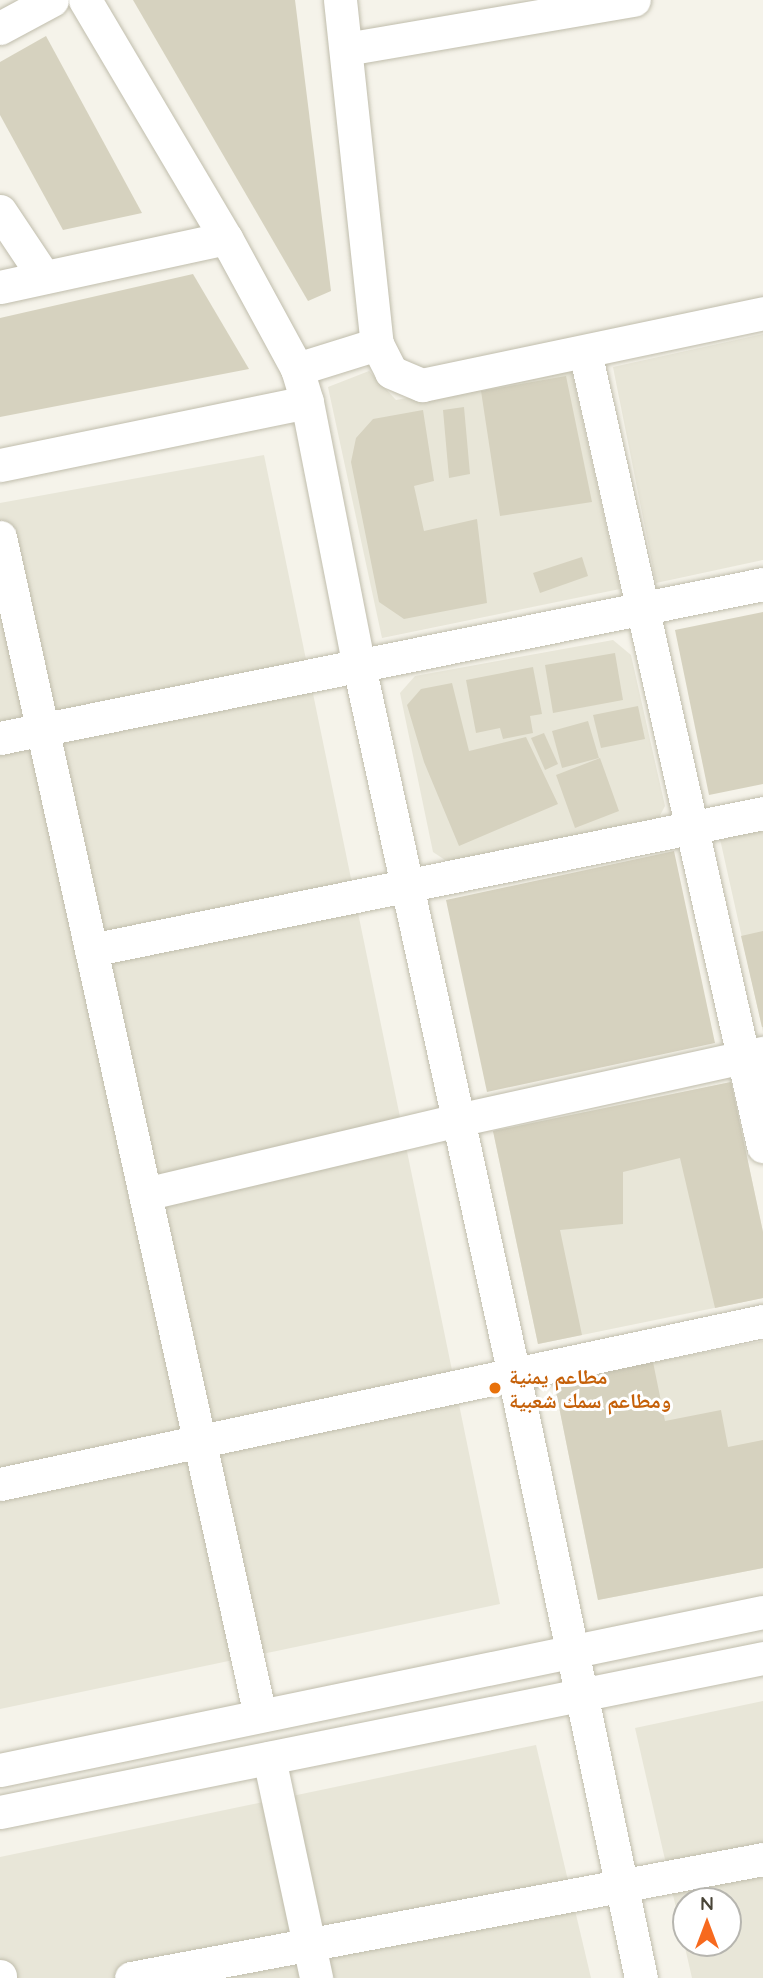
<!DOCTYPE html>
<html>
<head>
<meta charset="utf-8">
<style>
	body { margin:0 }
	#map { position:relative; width:763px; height:1978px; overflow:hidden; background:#f5f3ea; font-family:Quicksand,"Noto Naskh Arabic",sans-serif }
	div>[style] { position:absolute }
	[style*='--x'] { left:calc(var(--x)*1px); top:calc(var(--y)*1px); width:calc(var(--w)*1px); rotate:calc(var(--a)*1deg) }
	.residential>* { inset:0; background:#e8e6d8 }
	.building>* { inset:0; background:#d6d2bf }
	.roads { filter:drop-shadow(0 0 2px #c0bdac) drop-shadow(0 0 2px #c0bdac) }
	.minor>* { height:33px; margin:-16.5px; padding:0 16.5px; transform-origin:16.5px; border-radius:16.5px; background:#fff }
	.dots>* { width:19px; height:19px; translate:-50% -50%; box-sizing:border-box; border:4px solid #fff; border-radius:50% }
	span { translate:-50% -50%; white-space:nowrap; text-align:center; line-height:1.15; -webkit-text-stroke:6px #fff; paint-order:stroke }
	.food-label { font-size:21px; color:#c56008; font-weight:700 }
	.left { translate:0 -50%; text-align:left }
	.north { position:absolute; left:672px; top:1887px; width:70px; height:70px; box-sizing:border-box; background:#fff; border:2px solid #b6b5af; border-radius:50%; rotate:0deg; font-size:19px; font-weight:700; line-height:28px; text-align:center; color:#494538 }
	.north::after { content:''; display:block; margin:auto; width:24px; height:32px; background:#f7691e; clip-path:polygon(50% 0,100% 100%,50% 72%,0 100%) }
</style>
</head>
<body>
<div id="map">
	<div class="residential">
		<div style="clip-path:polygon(763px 334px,763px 560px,656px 583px,613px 367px)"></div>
		<div style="clip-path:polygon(571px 368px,620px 589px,382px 638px,328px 387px,369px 371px,396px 400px)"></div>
		<div style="clip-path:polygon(264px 455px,500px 1604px,0 1709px,0 503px)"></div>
		<div style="clip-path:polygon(613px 640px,631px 655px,665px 806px,658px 819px,451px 864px,433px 852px,400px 693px,415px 676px)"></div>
		<div style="clip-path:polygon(763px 829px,763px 1032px,720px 839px)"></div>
		<div style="clip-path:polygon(731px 1082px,763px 1232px,763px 1298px,538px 1344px,493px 1131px)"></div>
		<div style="clip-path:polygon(763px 1341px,763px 1568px,598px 1600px,554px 1382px)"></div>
		<div style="clip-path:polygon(evenodd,763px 1701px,763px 1978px,692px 1978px,635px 1728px,763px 1701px,686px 1901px,728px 1901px,728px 1943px,686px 1943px,686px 1901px)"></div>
		<div style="clip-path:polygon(536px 1745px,591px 1978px,0 1978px,0 1857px)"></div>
	</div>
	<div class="building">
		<div style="clip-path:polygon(133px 0,295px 0,331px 291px,308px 301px)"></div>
		<div style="clip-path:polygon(46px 36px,142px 213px,63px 230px,0 115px,0 62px)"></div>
		<div style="clip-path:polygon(193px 274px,249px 369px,0 417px,0 318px)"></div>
		<div style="clip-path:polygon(566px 376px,592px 502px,500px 516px,481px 391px)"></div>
		<div style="clip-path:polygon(464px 407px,470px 474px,449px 478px,443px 410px)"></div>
		<div style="clip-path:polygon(423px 410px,434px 481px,414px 486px,424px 531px,477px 519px,487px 603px,404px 619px,379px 602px,351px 462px,356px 438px,373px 419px)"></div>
		<div style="clip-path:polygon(582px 557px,588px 576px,540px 593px,533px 573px)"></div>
		<div style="clip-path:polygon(763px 612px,763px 784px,709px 795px,675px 630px)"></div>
		<div style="clip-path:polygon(615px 653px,623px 700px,553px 713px,545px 665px)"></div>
		<div style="clip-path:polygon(533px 667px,542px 714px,530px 716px,533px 733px,503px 739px,500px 728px,476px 733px,466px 680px)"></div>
		<div style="clip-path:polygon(452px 683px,469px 751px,526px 737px,558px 804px,459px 846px,424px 762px,407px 705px,421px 689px)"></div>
		<div style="clip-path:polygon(638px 706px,645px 739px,601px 748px,593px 715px)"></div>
		<div style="clip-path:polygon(588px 721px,599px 758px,562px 768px,552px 731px)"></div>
		<div style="clip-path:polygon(544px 733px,558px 764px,545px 770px,531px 738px)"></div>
		<div style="clip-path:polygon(600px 758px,619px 811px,575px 828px,556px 775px)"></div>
		<div style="clip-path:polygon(674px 851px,715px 1043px,487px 1092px,446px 900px)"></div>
		<div style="clip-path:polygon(763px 931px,763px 1027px,762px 1027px,741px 936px)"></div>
		<div style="clip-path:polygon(731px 1082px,763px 1232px,763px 1298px,715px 1308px,680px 1158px,623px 1172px,623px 1224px,560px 1230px,582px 1335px,538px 1344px,493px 1131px)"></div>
		<div style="clip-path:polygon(653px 1362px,665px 1421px,721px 1410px,728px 1447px,763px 1440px,763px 1568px,598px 1600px,554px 1382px)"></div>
	</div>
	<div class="roads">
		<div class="minor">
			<div style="--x:85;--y:0;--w:277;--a:59.4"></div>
			<div style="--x:226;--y:238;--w:149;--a:61.5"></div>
			<div style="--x:297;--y:369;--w:34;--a:73"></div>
			<div style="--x:307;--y:402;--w:269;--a:78.9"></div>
			<div style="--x:359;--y:666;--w:726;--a:77.67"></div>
			<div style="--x:514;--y:1375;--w:616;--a:78.11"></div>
			<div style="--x:340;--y:0;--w:346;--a:83.9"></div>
			<div style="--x:377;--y:344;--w:31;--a:63"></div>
			<div style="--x:391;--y:372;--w:34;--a:23"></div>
			<div style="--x:422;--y:385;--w:349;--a:-11.9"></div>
			<div style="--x:0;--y:28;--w:59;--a:-28.3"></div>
			<div style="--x:346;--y:49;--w:292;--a:-9.7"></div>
			<div style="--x:0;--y:211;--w:79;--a:56.3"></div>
			<div style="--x:0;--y:287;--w:231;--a:-12.2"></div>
			<div style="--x:585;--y:352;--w:814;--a:77.36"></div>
			<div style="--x:297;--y:369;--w:84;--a:-17.4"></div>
			<div style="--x:0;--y:465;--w:313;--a:-11.6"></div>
			<div style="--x:0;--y:537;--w:1207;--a:77.56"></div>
			<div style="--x:0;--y:738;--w:778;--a:-11.41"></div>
			<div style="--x:91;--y:950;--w:686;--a:-11.52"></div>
			<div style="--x:145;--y:1194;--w:321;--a:-13.3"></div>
			<div style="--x:457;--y:1120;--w:313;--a:-12.4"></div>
			<div style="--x:0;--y:1484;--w:780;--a:-12.06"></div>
			<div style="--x:269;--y:1758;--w:225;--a:77.9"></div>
			<div style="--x:0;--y:1770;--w:779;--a:-11.7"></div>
			<div style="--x:0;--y:1812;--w:778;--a:-11.41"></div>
			<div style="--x:0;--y:1976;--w:2;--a:90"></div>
			<div style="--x:131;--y:1978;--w:643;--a:-10.66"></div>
		</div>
	</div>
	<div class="dots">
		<div style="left:495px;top:1388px;background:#e8710a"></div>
	</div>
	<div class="food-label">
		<span class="left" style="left:509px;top:1388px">مطاعم يمنية<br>ومطاعم سمك شعبية</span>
	</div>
	<div class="north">N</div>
</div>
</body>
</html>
